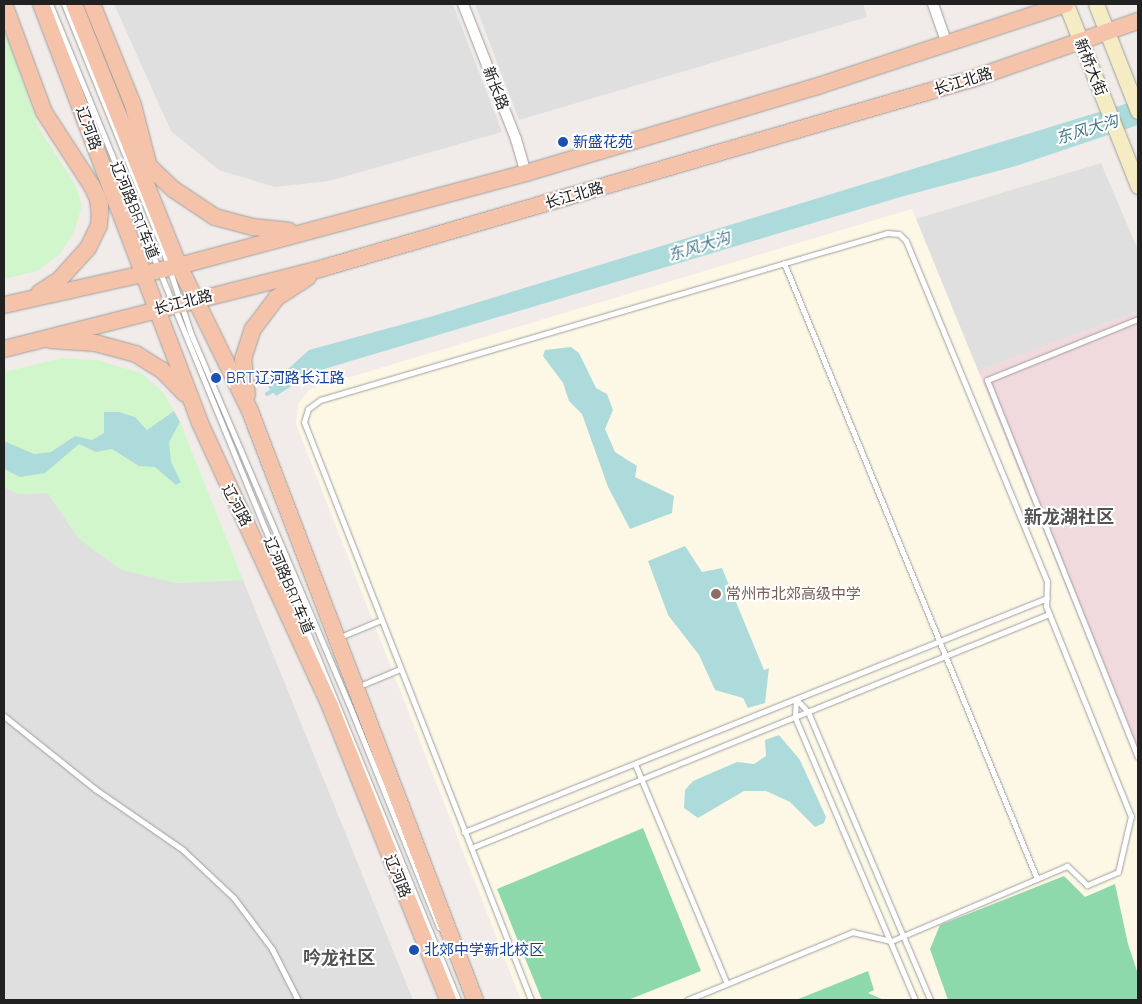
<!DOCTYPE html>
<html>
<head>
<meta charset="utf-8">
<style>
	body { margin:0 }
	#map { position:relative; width:1142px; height:1004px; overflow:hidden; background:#f1ece9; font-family:Quicksand,"Noto Sans SC",sans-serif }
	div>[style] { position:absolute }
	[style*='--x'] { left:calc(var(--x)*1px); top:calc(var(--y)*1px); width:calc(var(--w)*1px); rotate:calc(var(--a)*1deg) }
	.residential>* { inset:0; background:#dfdfdf }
	.commercial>* { inset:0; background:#f0dade }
	.education>* { inset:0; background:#fdf8e6 }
	.park>* { inset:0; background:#d1f6cb }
	.pitch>* { inset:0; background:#8ed9ab }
	.water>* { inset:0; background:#addbdb }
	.stream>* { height:4px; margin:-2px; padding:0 2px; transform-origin:2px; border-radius:2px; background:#addbdb }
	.roads { filter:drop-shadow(0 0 1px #9e9e9e) drop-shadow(0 0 1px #9e9e9e) }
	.lane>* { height:5px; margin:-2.5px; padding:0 2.5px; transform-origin:2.5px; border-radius:2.5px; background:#fff }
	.street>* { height:10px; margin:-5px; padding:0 5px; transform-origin:5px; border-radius:5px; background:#fff }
	.secondary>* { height:15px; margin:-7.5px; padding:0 7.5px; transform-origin:7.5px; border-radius:7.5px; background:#f5ecc3 }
	.primary>* { height:16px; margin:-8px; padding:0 8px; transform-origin:8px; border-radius:8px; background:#f5c3aa }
	.dots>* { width:14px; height:14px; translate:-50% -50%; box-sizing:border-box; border:2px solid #fff; border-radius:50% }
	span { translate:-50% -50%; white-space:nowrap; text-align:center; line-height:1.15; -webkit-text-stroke:4px #fff; paint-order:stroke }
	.street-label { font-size:15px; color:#212121 }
	.transit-label { font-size:15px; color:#164399 }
	.left { translate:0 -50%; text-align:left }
	.education-label { font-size:15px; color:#785e54 }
	.water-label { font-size:16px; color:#47798c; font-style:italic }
	.quarter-label { font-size:18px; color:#545454; font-weight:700 }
	.frame { position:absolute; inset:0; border:5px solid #212121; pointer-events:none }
</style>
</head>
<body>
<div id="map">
	<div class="residential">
		<div style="clip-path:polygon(114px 4px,453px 4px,502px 132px,329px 181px,275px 187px,219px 170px,171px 131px)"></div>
		<div style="clip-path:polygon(475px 4px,863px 4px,867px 17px,519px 120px)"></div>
		<div style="clip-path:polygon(1101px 163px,1138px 250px,1138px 311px,978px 371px,916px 219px)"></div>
		<div style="clip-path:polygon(4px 487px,18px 494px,48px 493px,79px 539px,176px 583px,243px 580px,413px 1000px,4px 1000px)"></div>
	</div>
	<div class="commercial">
		<div style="clip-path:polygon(1138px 311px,1138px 763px,978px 371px)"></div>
	</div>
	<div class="education">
		<div style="clip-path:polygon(912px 209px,1138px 763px,1138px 1000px,521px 1000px,296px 424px,298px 404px,310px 389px)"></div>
	</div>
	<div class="park">
		<div style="clip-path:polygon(4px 27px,38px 127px,75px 184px,82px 206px,74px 232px,60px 254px,37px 271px,4px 279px)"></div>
		<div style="clip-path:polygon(62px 358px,97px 360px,141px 373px,163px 392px,180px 422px,243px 580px,176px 583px,121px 570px,79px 539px,48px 493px,18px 494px,4px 487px,4px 372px)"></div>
	</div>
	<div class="pitch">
		<div style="clip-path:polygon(643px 828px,701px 971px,628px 1000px,542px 1000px,497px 889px)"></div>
		<div style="clip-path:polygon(1064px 876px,1085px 897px,1115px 884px,1128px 944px,1138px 974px,1138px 1000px,948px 1000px,930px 949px,940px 925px)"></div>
		<div style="clip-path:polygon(868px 971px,874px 990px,868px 993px,884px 1000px,796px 1000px)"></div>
	</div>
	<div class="water">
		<div style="clip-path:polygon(1138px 100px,1138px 125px,1016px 166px,904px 196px,314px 372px,276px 396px,268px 387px,309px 350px,433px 316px)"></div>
		<div style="clip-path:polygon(571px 347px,579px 353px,596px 388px,607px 394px,613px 410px,605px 429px,615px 452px,637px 466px,635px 477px,674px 496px,672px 513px,630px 529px,608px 487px,582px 414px,569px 401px,563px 383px,543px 356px,545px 350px)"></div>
		<div style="clip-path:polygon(174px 411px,180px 422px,169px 442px,171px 462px,181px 482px,176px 485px,155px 467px,139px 466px,112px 449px,96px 452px,79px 444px,45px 473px,20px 477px,4px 469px,4px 441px,34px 454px,51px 452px,75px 436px,92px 440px,104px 433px,104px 412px,119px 412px,135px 417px,147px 430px)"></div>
		<div style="clip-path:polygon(685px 546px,702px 572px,722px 568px,764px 670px,769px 668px,765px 703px,748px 708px,743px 698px,715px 690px,699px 655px,668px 615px,648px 561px)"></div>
		<div style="clip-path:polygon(779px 735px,800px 760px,826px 817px,824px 823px,815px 827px,790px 802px,766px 791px,744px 791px,698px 818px,684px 808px,685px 790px,693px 781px,737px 762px,754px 764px,766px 756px,765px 740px)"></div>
	</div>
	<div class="stream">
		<div style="--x:267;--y:394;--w:8;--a:-30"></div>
	</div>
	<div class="roads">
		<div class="lane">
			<div style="--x:50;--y:4;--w:1076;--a:67.72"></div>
			<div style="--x:64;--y:4;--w:259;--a:68"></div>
			<div style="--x:161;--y:244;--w:95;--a:71.6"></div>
			<div style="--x:191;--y:334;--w:400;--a:66.9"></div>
			<div style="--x:348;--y:702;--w:243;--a:68"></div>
			<div style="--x:784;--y:263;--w:666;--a:67.67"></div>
			<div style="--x:1138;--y:319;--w:163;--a:158"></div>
			<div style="--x:987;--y:380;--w:406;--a:68.2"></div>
			<div style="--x:340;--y:637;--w:44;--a:-22.5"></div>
			<div style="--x:357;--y:687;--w:47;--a:-22.7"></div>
			<div style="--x:4;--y:716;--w:117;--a:38.7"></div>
			<div style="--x:95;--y:789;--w:107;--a:34.7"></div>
			<div style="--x:183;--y:850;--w:70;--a:43.3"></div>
			<div style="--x:234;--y:898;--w:64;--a:53.3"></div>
			<div style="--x:272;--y:949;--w:57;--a:63"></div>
			<div style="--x:635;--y:764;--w:238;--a:67.3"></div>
			<div style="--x:464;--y:832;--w:628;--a:-21.87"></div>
			<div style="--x:471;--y:848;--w:624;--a:-22.04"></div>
			<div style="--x:531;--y:1000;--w:621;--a:-111.44"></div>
			<div style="--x:304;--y:422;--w:14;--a:-73"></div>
			<div style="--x:308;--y:409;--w:15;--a:-37"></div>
			<div style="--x:320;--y:400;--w:591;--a:-16.41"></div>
			<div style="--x:887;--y:233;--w:12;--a:5"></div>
			<div style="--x:899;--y:234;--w:10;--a:45"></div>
			<div style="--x:906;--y:241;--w:368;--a:67.5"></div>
			<div style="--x:1047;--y:581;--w:25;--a:92"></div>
			<div style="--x:1046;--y:606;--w:227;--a:68"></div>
			<div style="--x:1131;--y:816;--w:57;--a:103.1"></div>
			<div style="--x:1118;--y:872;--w:34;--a:157"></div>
			<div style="--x:1087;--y:885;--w:28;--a:-136"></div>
			<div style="--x:1067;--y:866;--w:191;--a:156.9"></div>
			<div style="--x:891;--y:941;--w:39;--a:-167"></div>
			<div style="--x:853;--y:932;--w:179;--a:157.7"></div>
			<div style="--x:915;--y:1000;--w:307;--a:-113"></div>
			<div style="--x:795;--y:717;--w:18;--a:-87"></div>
			<div style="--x:796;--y:699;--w:18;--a:47"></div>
			<div style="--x:808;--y:712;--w:313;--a:67"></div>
		</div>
		<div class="street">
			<div style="--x:463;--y:4;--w:145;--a:68.6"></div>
			<div style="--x:516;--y:139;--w:35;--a:74"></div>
			<div style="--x:933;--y:4;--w:42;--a:70.7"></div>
		</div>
		<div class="secondary">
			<div style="--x:1066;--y:4;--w:196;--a:68.4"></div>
			<div style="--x:1096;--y:4;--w:115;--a:68.6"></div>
		</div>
		<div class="primary">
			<div style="--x:4;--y:4;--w:115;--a:69.7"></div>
			<div style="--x:44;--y:112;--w:88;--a:57"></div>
			<div style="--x:92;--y:186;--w:14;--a:65"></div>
			<div style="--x:98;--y:199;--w:16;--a:83"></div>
			<div style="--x:41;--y:4;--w:448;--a:69.2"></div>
			<div style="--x:200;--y:423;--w:311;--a:65.3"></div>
			<div style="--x:330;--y:706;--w:317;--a:68.1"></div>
			<div style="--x:74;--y:4;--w:282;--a:68.2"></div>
			<div style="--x:179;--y:266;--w:161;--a:63.9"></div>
			<div style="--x:250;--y:411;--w:631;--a:69.09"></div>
			<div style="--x:92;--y:4;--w:109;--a:67.9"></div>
			<div style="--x:133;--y:105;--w:60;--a:75.5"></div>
			<div style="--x:141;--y:153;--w:14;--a:60"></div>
			<div style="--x:148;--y:165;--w:35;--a:44"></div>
			<div style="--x:173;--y:189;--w:50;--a:33.7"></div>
			<div style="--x:215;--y:217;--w:39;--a:15"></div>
			<div style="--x:253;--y:227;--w:36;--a:6"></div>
			<div style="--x:39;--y:293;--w:24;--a:-33"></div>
			<div style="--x:59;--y:280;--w:43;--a:-47.8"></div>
			<div style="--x:88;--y:248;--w:25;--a:-64"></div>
			<div style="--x:99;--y:225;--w:21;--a:-87"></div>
			<div style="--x:4;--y:305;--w:179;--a:-12.6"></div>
			<div style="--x:179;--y:266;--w:359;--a:-15"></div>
			<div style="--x:526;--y:173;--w:305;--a:-16.6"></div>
			<div style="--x:818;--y:86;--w:261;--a:-18.3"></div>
			<div style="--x:51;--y:340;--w:44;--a:3.9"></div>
			<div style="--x:95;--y:343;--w:42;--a:15"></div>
			<div style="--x:136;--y:354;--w:31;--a:32"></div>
			<div style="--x:162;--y:370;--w:33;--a:46"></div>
			<div style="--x:4;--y:349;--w:329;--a:-14.2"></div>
			<div style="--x:323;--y:268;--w:676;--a:-16.24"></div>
			<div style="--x:972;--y:79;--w:176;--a:-19.3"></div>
			<div style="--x:247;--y:395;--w:36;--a:-96"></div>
			<div style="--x:243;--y:359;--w:32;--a:-72"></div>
			<div style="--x:253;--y:329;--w:39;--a:-53"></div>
			<div style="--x:276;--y:298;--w:38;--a:-33"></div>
		</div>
	</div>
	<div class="dots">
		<div style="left:563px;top:142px;background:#1a4fb4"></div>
		<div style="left:216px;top:378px;background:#1a4fb4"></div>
		<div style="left:716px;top:594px;background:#8d6e63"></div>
		<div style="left:414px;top:950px;background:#1a4fb4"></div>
	</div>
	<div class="street-label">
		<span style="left:1091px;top:67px;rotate:68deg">新桥大街</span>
		<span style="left:963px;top:81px;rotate:-17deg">长江北路</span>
		<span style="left:496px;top:88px;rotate:69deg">新长路</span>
		<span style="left:89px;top:128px;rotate:70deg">辽河路</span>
		<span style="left:574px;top:195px;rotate:-16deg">长江北路</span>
		<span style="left:135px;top:210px;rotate:68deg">辽河路BRT车道</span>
		<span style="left:183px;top:302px;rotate:-14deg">长江北路</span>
		<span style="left:237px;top:505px;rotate:62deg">辽河路</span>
		<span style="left:289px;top:585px;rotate:67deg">辽河路BRT车道</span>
		<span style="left:398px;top:876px;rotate:68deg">辽河路</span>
	</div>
	<div class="transit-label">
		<span class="left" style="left:573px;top:142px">新盛花苑</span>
		<span class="left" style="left:226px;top:378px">BRT辽河路长江路</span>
		<span class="left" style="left:424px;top:950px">北郊中学新北校区</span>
	</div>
	<div class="education-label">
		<span class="left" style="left:726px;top:594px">常州市北郊高级中学</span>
	</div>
	<div class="water-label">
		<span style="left:1087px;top:129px;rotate:-17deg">东风大沟</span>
		<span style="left:699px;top:246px;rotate:-17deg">东风大沟</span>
	</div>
	<div class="quarter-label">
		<span style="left:1069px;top:517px">新龙湖社区</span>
		<span style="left:339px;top:958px">吟龙社区</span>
	</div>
	<div class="frame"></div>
</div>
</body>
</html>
